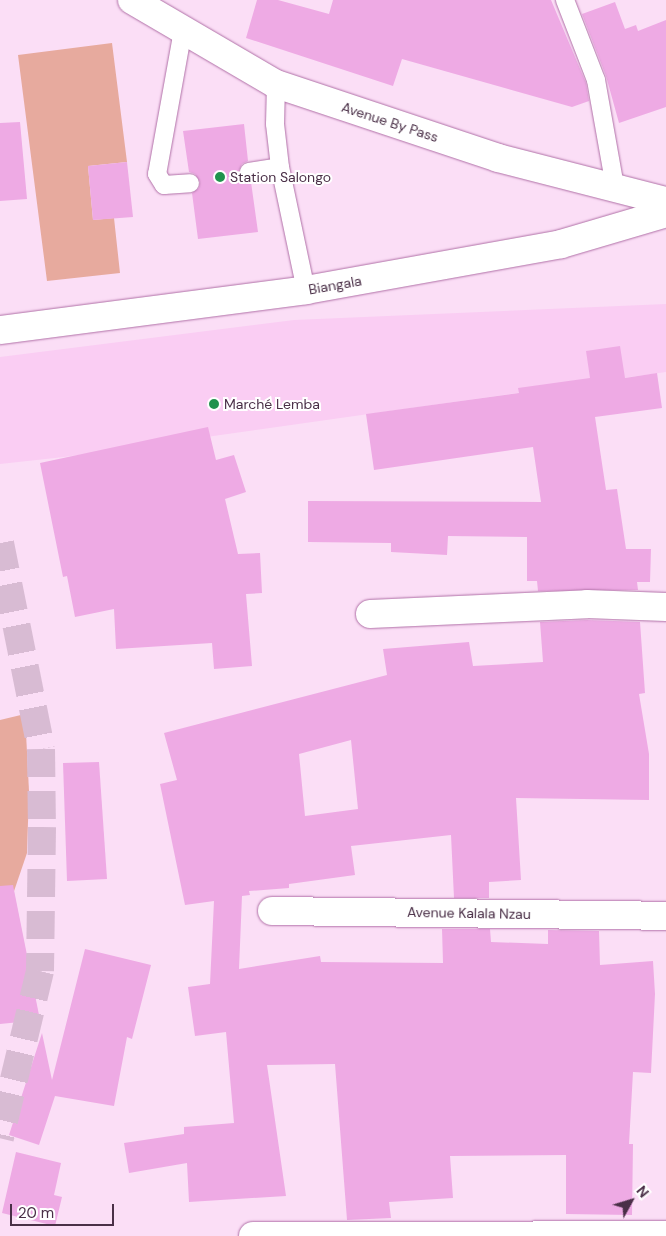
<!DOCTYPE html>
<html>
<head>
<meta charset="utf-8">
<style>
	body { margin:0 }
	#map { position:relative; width:666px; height:1236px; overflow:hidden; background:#fbdef6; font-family:"DM Sans",sans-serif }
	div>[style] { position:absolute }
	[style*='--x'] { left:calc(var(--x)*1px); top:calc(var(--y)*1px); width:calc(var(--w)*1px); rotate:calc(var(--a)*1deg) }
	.built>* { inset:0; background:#facdf3 }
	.green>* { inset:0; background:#e7aa9e }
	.building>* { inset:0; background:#eeaae4 }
	.street-tunnel>* { height:28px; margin-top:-14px; transform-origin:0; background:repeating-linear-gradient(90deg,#d8bbd3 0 28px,transparent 0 42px) }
	.roads { filter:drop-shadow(0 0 1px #b070a7) drop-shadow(0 0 1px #b070a7) }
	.lane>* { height:18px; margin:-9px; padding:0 9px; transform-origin:9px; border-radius:9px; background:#fff }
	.street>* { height:28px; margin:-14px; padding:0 14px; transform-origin:14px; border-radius:14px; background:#fff }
	.secondary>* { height:28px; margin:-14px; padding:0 14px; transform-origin:14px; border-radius:14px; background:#fff }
	.highway>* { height:28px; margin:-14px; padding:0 14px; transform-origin:14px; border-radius:14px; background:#fff }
	.dots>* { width:14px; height:14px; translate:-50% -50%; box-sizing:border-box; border:2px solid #fff; border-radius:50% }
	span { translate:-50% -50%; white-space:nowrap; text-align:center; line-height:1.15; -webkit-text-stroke:4px #fff; paint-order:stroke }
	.street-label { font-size:14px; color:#4a2f47 }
	.poi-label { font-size:14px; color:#4a2f47 }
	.left { translate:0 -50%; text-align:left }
	.north { position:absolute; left:606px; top:1176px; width:50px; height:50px; -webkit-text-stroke:4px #fff; paint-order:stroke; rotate:51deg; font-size:14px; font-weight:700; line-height:20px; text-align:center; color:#4a2f47 }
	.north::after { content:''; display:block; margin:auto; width:18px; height:22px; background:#4a2f47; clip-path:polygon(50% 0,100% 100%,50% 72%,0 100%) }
	.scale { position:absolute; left:10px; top:1204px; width:104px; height:22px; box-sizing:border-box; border:2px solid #4a2f47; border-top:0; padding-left:6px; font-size:15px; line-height:18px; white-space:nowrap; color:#4a2f47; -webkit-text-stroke:4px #fff; paint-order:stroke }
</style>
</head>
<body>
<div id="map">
	<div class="built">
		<div style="clip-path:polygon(666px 304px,666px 372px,64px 457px,0 464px,0 357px,294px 320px)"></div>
	</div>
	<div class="green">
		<div style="clip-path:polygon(112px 43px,127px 162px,88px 166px,93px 220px,114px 218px,120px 273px,47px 281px,18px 55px)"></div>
		<div style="clip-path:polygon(25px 714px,29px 791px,27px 853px,11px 900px,0 903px,0 720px)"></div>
	</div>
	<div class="building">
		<div style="clip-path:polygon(257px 0,278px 0,329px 14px,333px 0,551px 0,586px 83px,589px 101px,572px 107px,402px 59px,393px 86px,246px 38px)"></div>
		<div style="clip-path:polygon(615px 2px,625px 29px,636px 25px,638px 31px,666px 20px,666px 107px,619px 123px,606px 76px,582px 14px)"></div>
		<div style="clip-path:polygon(20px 122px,27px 199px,0 201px,0 123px)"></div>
		<div style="clip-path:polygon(244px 124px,248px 161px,242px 164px,238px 173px,241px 179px,251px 182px,258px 232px,198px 239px,192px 193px,199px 188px,200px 182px,195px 174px,189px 172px,183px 131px)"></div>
		<div style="clip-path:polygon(127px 162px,133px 217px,93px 220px,88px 166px)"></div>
		<div style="clip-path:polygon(620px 346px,625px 378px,657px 373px,662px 408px,595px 417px,606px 490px,617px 489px,626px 549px,651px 549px,650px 582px,637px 582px,638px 590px,538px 591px,537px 581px,527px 581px,527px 537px,448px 536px,447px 555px,391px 552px,391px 543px,308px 542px,308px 501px,541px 502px,533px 447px,374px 470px,366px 414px,519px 393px,518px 388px,590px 378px,586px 351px)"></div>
		<div style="clip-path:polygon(208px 427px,216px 460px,234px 455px,246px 492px,225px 499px,238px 554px,260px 553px,262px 593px,246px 594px,252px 666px,214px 669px,212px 643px,116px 649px,114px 609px,75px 617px,67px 576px,63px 577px,40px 463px)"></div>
		<div style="clip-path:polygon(evenodd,587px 620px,640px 622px,645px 693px,639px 694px,649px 754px,649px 800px,516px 798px,521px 880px,489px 882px,489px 898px,454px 898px,451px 835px,351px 846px,355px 875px,289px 884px,289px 888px,249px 891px,250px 895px,242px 896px,239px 969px,320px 956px,321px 962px,443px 963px,442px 929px,490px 929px,491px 942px,548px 944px,548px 930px,599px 931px,600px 965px,653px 961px,655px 994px,651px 1073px,633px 1072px,629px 1144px,633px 1144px,632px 1215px,566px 1214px,566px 1155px,450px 1156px,453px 1198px,389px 1202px,391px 1218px,347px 1220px,335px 1064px,267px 1065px,286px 1196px,189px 1202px,187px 1163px,129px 1173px,124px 1143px,184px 1134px,184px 1127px,234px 1123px,226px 1032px,195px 1036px,188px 987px,210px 984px,214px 901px,185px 905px,160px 784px,177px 780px,164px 733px,387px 675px,383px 649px,469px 642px,473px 666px,543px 662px,540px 622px,587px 620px,351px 740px,358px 809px,305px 816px,299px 754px,351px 740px)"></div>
		<div style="clip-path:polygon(99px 762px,107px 879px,67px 881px,63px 763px)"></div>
		<div style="clip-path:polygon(13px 885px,40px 1020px,0 1024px,0 886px)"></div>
		<div style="clip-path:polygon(85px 949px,151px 965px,132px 1039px,127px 1037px,114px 1106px,55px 1096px,39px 1145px,9px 1135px,42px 1033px,52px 1080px)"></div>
		<div style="clip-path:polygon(16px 1152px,61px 1163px,54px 1195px,62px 1197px,55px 1226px,2px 1213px)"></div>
	</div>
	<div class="street-tunnel">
		<div style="--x:0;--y:543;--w:210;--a:78.7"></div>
		<div style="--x:41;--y:749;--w:78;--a:89.3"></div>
		<div style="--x:42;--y:827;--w:144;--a:90.8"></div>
		<div style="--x:40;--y:971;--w:172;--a:103.5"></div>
	</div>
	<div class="roads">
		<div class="lane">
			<div style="--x:565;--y:0;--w:86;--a:68.8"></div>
			<div style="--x:596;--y:80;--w:109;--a:79.9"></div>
			<div style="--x:183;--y:30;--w:146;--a:100.2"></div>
			<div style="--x:157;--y:174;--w:13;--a:58"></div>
			<div style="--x:164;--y:185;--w:26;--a:-4"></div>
			<div style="--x:276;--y:84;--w:40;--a:91.4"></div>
			<div style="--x:275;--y:124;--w:43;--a:83.4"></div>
			<div style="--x:280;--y:167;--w:126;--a:78.1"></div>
			<div style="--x:249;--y:172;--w:31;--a:-9"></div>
		</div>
		<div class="street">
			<div style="--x:370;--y:614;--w:217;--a:-2.6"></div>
			<div style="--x:587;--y:604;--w:79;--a:2.2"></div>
			<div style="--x:272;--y:911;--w:394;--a:0.7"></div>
			<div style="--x:253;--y:1236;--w:413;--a:-0.1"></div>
		</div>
		<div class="secondary">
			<div style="--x:0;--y:330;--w:309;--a:-7.4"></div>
			<div style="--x:306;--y:290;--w:259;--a:-10.2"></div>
			<div style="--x:561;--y:244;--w:109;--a:-16.4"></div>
		</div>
		<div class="highway">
			<div style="--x:132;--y:0;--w:167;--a:30.3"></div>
			<div style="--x:276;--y:84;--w:234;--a:18.4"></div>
			<div style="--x:498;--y:158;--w:173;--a:14.4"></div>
		</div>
	</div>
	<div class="dots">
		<div style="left:220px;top:177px;background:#20934d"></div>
		<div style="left:214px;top:404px;background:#20934d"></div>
	</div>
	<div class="street-label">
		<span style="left:390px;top:122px;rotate:18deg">Avenue By Pass</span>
		<span style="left:335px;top:285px;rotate:-10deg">Biangala</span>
		<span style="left:469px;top:913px;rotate:1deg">Avenue Kalala Nzau</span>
	</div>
	<div class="poi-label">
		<span class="left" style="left:230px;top:177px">Station Salongo</span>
		<span class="left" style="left:224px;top:404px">Marché Lemba</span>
	</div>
	<div class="north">N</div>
	<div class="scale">20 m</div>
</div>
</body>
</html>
